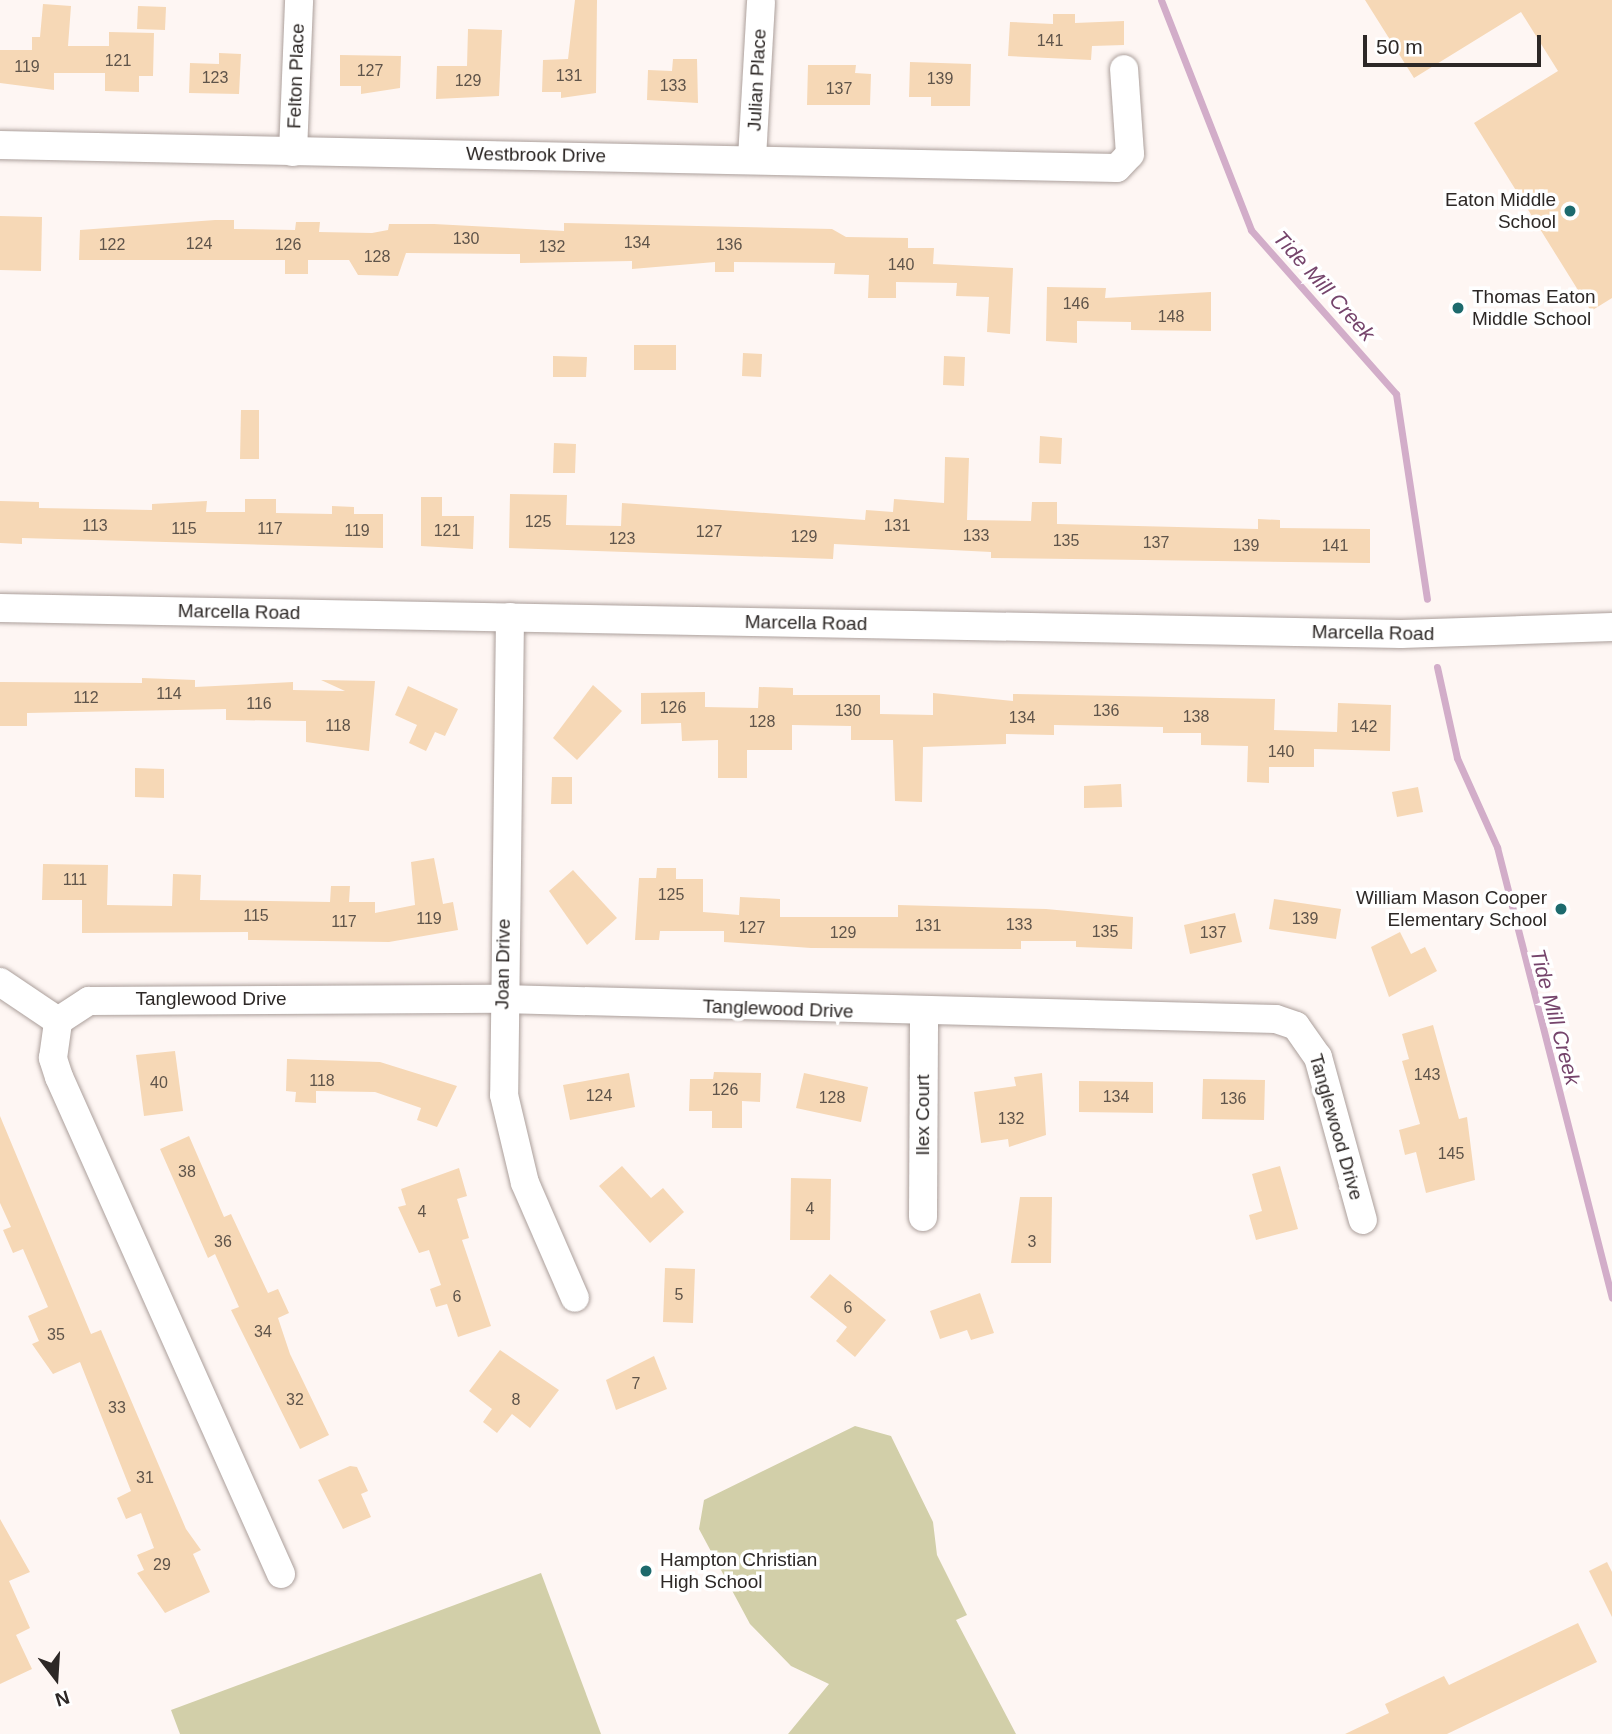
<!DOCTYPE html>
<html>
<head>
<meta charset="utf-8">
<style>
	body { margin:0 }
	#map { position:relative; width:1612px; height:1734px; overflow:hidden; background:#fef6f3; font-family:Arial,sans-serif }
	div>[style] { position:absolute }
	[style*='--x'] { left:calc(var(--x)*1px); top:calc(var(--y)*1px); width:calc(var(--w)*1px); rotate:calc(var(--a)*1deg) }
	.green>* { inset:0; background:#d2cfa9 }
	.stream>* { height:7px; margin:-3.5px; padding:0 3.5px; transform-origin:3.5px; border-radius:3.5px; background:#d2adc9 }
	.building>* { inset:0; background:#f6d8b6 }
	.roads { filter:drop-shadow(0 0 2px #ab9f9b) drop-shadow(0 0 2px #ab9f9b) }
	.minor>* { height:28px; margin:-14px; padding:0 14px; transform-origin:14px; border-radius:14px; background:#fff }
	.dots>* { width:19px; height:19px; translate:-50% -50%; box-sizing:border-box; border:4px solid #fff; border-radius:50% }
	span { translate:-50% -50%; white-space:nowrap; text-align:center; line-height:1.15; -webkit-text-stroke:7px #fff; paint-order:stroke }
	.number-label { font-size:16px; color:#5f544a }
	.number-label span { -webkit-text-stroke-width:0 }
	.street-label { font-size:19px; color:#2d2826 }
	.poi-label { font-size:19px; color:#2d2826 }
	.right { translate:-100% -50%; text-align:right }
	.left { translate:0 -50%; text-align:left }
	.water-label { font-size:21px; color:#75446b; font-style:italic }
	.north { position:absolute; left:21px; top:1643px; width:70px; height:70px; -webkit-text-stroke:5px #fff; paint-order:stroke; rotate:163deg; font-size:19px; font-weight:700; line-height:28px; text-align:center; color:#2d2826 }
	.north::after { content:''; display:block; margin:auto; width:24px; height:32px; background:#2d2826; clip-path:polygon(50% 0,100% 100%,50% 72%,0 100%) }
	.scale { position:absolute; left:1363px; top:35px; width:178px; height:32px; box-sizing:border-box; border:4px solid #2d2826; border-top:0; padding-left:9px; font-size:21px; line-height:24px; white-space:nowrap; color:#2d2826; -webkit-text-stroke:5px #fff; paint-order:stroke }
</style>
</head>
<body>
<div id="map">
	<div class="green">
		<div style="clip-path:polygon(855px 1426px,891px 1436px,933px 1522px,937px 1555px,967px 1615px,956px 1620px,1016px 1734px,788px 1734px,829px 1684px,791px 1666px,750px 1624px,699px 1529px,704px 1500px)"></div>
		<div style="clip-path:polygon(541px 1573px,601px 1734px,180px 1734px,171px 1710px)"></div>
	</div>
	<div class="stream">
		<div style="--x:1161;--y:0;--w:247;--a:68.6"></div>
		<div style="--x:1251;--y:230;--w:219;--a:48.5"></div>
		<div style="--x:1396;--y:394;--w:207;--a:81.4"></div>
		<div style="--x:1437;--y:667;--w:93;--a:77.6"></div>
		<div style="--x:1457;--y:758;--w:98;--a:65.8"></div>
		<div style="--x:1497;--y:847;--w:465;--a:75.7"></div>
	</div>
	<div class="building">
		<div style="clip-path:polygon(575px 0,597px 0,596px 93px,561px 98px,561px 92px,542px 92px,543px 60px,568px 59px)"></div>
		<div style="clip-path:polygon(1365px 0,1612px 0,1612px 298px,1591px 311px,1474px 123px,1558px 71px,1521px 12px,1414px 78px)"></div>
		<div style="clip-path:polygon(43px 4px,71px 6px,68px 46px,109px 46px,109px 32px,154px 33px,153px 76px,139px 76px,139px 92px,105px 91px,105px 73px,54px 73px,54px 90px,0 83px,0 50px,32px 50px,32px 37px,40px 37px)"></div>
		<div style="clip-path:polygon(138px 6px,166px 7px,165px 30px,137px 29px)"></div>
		<div style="clip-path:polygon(1053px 14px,1075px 14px,1075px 23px,1124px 21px,1124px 45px,1092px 46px,1091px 60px,1008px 56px,1010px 22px,1053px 24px)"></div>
		<div style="clip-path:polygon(468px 29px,502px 30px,499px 96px,436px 99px,437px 66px,467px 66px)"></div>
		<div style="clip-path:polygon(219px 53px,241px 54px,239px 94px,189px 93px,190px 63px,219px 64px)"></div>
		<div style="clip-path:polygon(340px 55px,401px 56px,400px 88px,361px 94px,361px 86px,340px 86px)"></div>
		<div style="clip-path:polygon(673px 59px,697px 59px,698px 103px,647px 100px,648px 70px,672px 71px)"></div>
		<div style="clip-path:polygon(910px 62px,971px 64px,970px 106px,931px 106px,931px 97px,909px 97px)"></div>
		<div style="clip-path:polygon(808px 65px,856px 65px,855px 73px,871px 74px,870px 105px,807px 105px)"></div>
		<div style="clip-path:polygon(0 216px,42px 217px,41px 271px,0 270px)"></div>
		<div style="clip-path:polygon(215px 220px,234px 220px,234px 229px,295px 230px,296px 222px,320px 222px,319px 232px,372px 233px,388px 230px,389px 224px,434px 224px,564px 231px,564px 223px,832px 229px,846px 237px,908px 238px,908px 248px,934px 248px,933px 264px,1013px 268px,1010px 334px,987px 332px,989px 297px,956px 296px,957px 283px,896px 282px,896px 298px,868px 298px,869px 275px,834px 274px,835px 263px,734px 262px,734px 272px,715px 272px,715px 262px,632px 269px,632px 261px,520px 263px,520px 254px,406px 253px,398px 276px,358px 275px,349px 260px,308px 260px,308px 274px,285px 274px,285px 260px,79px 260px,80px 230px)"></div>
		<div style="clip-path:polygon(1047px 287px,1106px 288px,1105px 298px,1211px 292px,1211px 331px,1131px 330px,1131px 322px,1077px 321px,1077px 343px,1046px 341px)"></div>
		<div style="clip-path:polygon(634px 345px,676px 345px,676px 370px,634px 370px)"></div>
		<div style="clip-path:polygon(743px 353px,762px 354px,761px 377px,742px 376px)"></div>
		<div style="clip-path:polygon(553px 356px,587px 357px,586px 377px,553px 377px)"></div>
		<div style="clip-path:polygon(944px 356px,965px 357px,964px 386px,943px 385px)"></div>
		<div style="clip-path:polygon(241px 410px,259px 410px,259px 459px,240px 459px)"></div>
		<div style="clip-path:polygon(1040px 436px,1062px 438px,1061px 464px,1039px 463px)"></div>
		<div style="clip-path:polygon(554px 443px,576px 444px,575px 473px,553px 473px)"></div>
		<div style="clip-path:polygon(945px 457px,969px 458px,967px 520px,1031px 521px,1032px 502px,1057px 502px,1057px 524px,1258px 529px,1258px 519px,1280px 520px,1280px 528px,1370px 529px,1370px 563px,991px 558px,991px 552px,834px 544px,833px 559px,509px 548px,510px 494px,567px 495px,566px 525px,621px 526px,622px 503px,865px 520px,866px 510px,893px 512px,894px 499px,944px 503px)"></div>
		<div style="clip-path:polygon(421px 497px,442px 497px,442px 516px,474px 516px,473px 549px,421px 546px)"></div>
		<div style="clip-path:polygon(245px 499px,276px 499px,276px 513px,332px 514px,332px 506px,354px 507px,354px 514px,383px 514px,383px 548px,22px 538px,22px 544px,0 543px,0 501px,39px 502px,39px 508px,152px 510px,152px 504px,207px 501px,206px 512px,245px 512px)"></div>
		<div style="clip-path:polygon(142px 678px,195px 680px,195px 687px,293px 682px,293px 690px,345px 691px,321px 680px,375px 681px,369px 751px,306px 742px,306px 721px,226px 720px,226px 709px,27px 713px,27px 726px,0 726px,0 682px,142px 683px)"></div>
		<div style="clip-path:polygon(593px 685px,622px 711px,577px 760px,553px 738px)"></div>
		<div style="clip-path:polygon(408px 686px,458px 709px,445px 736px,435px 732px,426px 751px,409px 743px,417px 725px,395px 715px)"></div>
		<div style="clip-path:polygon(759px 687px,793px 688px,793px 695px,880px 695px,880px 714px,933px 715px,933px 693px,1013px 701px,1013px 694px,1275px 699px,1274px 730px,1337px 732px,1338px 703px,1391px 705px,1390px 751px,1314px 749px,1314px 767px,1269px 767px,1269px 783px,1247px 782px,1248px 746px,1201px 745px,1201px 733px,1163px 733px,1163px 727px,1054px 725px,1054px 735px,1006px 734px,1006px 744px,923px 747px,922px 802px,895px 801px,893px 740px,851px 740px,851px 726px,792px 725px,792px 750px,747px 750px,747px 778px,718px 778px,718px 740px,682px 741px,681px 723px,641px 724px,641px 693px,705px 692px,705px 707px,758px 708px)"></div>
		<div style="clip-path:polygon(135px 768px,164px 769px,164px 798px,135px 797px)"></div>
		<div style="clip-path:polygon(552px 777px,572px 777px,572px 804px,551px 804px)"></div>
		<div style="clip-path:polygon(1121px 784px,1122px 807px,1084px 808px,1084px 786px)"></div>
		<div style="clip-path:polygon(1418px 787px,1423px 812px,1397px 817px,1392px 792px)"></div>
		<div style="clip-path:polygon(434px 858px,443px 904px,453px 902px,458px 930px,389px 942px,248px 940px,248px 932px,82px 933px,82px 900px,42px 900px,43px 864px,108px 865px,107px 905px,172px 906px,173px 874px,201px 875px,200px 900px,330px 902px,331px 886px,350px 886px,349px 902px,375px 902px,375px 913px,415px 905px,411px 862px)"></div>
		<div style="clip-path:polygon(657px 868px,676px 868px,676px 879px,703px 879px,703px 912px,739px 915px,740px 897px,780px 899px,780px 917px,898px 917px,898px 905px,1046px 909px,1133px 917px,1132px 949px,1076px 947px,1076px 941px,1021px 941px,1021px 949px,811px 948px,724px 942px,724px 931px,660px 931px,659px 940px,635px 940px,639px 878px,656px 878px)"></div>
		<div style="clip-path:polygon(573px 870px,617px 918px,587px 945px,549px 891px)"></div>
		<div style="clip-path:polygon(1274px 899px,1341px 909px,1336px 939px,1269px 929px)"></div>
		<div style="clip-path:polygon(1235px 913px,1242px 942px,1190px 954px,1184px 925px)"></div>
		<div style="clip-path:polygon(1400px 932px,1411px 954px,1425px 947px,1437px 971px,1389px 997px,1371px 947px)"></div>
		<div style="clip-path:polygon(1433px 1025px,1459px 1119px,1467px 1117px,1475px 1180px,1426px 1193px,1416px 1152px,1405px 1155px,1399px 1130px,1420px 1124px,1402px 1061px,1409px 1059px,1402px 1034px)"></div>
		<div style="clip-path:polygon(175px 1051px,183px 1111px,144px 1116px,136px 1055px)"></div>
		<div style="clip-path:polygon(287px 1059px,380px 1062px,457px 1086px,437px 1127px,417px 1120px,421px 1108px,375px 1092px,316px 1091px,316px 1103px,295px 1102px,296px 1092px,286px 1091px)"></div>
		<div style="clip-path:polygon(714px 1072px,761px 1073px,760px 1102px,742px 1101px,742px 1128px,712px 1128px,712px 1111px,689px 1111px,690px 1079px,713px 1079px)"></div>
		<div style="clip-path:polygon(629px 1073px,635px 1107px,570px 1120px,563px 1085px)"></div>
		<div style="clip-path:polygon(804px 1073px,868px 1087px,861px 1122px,796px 1108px)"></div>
		<div style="clip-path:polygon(1042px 1073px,1046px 1135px,1009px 1147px,1008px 1139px,981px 1143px,974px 1092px,1016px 1086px,1014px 1077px)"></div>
		<div style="clip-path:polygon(1203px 1079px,1265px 1080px,1264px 1120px,1202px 1119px)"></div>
		<div style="clip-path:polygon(1079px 1081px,1153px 1082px,1153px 1113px,1079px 1112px)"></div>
		<div style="clip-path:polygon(0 1116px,91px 1334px,101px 1330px,186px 1529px,201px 1550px,193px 1554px,210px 1592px,165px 1613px,137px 1573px,144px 1570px,137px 1555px,154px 1548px,141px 1513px,126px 1519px,117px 1498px,131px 1491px,80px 1362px,53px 1374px,32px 1344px,39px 1341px,28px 1316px,48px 1307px,23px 1249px,13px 1253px,3px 1230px,11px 1227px,0 1203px)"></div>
		<div style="clip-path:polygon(189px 1136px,224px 1217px,231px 1214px,268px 1293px,278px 1289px,289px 1313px,278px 1318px,290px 1354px,329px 1435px,300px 1449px,231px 1310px,239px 1307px,215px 1254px,208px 1258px,160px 1149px)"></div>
		<div style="clip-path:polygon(622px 1166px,651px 1198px,663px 1188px,684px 1212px,650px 1243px,599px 1186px)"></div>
		<div style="clip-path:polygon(1280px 1166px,1298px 1229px,1256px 1240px,1249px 1215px,1262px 1211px,1252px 1174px)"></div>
		<div style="clip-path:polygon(459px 1168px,467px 1196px,457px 1199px,469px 1238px,462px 1240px,491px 1326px,458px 1337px,447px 1304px,436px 1307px,430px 1289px,441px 1285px,429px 1250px,419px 1253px,398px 1207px,406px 1205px,401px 1189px)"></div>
		<div style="clip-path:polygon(791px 1178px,831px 1179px,830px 1240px,790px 1240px)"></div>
		<div style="clip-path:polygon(1020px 1197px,1052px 1197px,1051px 1263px,1011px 1263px)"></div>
		<div style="clip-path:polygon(665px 1268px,695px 1269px,693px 1323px,663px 1322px)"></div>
		<div style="clip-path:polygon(830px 1274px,886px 1320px,855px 1357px,836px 1341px,847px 1327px,810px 1297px)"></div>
		<div style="clip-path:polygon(980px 1293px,994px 1333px,971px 1340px,967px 1330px,940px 1339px,930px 1311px)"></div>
		<div style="clip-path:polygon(500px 1350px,559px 1390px,530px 1428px,512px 1414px,497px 1433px,483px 1422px,492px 1409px,469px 1391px)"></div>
		<div style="clip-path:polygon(654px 1356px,667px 1389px,616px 1410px,606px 1380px)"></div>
		<div style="clip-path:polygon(350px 1466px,357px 1467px,368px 1491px,361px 1494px,371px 1517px,343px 1529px,318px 1480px)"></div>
		<div style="clip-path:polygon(0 1519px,30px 1572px,9px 1581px,30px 1628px,16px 1635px,32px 1669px,0 1684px)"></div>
		<div style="clip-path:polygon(1607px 1562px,1612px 1572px,1612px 1617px,1589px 1571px)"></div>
		<div style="clip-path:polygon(1578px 1623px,1597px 1662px,1447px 1734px,1345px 1734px,1389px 1713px,1385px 1704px,1444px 1676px,1449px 1685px)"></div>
	</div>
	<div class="roads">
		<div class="minor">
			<div style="--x:0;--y:145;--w:1117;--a:1.18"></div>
			<div style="--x:1117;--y:168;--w:19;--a:-47"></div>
			<div style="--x:1130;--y:154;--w:85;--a:-94"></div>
			<div style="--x:293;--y:152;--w:152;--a:-87.7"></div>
			<div style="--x:752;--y:158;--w:156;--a:-86.7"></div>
			<div style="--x:0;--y:608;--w:1401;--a:1.06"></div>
			<div style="--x:1401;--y:634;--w:211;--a:-1.9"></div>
			<div style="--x:510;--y:617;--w:478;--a:90.7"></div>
			<div style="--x:504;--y:1095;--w:90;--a:76.6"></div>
			<div style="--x:525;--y:1183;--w:125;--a:66.5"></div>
			<div style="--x:0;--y:982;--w:70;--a:33.9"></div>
			<div style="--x:923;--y:1217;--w:204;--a:-89.7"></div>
			<div style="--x:281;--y:1574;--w:544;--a:-114.07"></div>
			<div style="--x:59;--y:1077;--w:20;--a:-108"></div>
			<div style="--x:53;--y:1058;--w:37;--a:-82"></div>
			<div style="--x:58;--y:1021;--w:37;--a:-33"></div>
			<div style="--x:89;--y:1001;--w:413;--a:-0.3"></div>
			<div style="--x:502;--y:999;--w:774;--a:1.48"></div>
			<div style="--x:1276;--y:1019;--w:21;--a:19"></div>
			<div style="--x:1296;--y:1026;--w:38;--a:55"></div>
			<div style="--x:1318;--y:1057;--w:169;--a:74.6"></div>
		</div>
	</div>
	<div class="dots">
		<div style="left:1570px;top:211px;background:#1d6a6d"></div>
		<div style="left:1458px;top:308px;background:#1d6a6d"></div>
		<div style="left:1561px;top:909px;background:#1d6a6d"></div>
		<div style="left:646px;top:1571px;background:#1d6a6d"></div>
	</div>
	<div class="number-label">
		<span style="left:1050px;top:41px">141</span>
		<span style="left:118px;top:61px">121</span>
		<span style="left:27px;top:67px">119</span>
		<span style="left:370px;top:71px">127</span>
		<span style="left:569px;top:76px">131</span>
		<span style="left:215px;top:78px">123</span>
		<span style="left:940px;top:79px">139</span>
		<span style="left:468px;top:81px">129</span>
		<span style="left:673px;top:86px">133</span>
		<span style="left:839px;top:89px">137</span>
		<span style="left:466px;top:239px">130</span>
		<span style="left:637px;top:243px">134</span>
		<span style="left:199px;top:244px">124</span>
		<span style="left:112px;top:245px">122</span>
		<span style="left:288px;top:245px">126</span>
		<span style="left:729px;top:245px">136</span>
		<span style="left:552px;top:247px">132</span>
		<span style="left:377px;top:257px">128</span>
		<span style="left:901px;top:265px">140</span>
		<span style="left:1076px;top:304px">146</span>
		<span style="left:1171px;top:317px">148</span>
		<span style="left:538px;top:522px">125</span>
		<span style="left:95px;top:526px">113</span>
		<span style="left:897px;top:526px">131</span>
		<span style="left:184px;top:529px">115</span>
		<span style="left:270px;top:529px">117</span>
		<span style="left:357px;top:531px">119</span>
		<span style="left:447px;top:531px">121</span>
		<span style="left:709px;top:532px">127</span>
		<span style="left:976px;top:536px">133</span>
		<span style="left:804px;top:537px">129</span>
		<span style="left:622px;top:539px">123</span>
		<span style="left:1066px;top:541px">135</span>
		<span style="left:1156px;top:543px">137</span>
		<span style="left:1246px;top:546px">139</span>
		<span style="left:1335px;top:546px">141</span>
		<span style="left:169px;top:694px">114</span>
		<span style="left:86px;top:698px">112</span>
		<span style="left:259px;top:704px">116</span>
		<span style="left:673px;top:708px">126</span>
		<span style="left:848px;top:711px">130</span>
		<span style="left:1106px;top:711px">136</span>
		<span style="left:1196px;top:717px">138</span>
		<span style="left:1022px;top:718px">134</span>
		<span style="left:762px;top:722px">128</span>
		<span style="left:338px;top:726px">118</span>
		<span style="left:1364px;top:727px">142</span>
		<span style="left:1281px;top:752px">140</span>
		<span style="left:75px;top:880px">111</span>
		<span style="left:671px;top:895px">125</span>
		<span style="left:256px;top:916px">115</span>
		<span style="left:429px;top:919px">119</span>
		<span style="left:1305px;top:919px">139</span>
		<span style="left:344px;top:922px">117</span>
		<span style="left:1019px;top:925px">133</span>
		<span style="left:928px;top:926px">131</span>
		<span style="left:752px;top:928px">127</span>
		<span style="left:1105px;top:932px">135</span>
		<span style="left:843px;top:933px">129</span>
		<span style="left:1213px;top:933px">137</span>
		<span style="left:1427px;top:1075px">143</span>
		<span style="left:322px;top:1081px">118</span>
		<span style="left:159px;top:1083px">40</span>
		<span style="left:725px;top:1090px">126</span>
		<span style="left:599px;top:1096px">124</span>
		<span style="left:1116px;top:1097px">134</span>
		<span style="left:832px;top:1098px">128</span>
		<span style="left:1233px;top:1099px">136</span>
		<span style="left:1011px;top:1119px">132</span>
		<span style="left:1451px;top:1154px">145</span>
		<span style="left:187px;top:1172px">38</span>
		<span style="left:810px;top:1209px">4</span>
		<span style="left:422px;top:1212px">4</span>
		<span style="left:223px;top:1242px">36</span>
		<span style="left:1032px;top:1242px">3</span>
		<span style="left:679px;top:1295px">5</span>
		<span style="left:457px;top:1297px">6</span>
		<span style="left:848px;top:1308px">6</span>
		<span style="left:263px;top:1332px">34</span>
		<span style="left:56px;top:1335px">35</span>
		<span style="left:636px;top:1384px">7</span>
		<span style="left:295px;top:1400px">32</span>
		<span style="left:516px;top:1400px">8</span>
		<span style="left:117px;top:1408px">33</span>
		<span style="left:145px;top:1478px">31</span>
		<span style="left:162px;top:1565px">29</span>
	</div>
	<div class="street-label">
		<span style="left:296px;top:76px;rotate:-88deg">Felton Place</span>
		<span style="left:757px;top:80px;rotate:-87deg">Julian Place</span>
		<span style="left:536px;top:155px;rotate:1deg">Westbrook Drive</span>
		<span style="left:239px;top:612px;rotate:1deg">Marcella Road</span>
		<span style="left:806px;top:623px;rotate:1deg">Marcella Road</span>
		<span style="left:1373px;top:633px;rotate:1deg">Marcella Road</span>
		<span style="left:503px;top:964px;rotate:-89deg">Joan Drive</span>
		<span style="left:211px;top:999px">Tanglewood Drive</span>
		<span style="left:778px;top:1009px;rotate:2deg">Tanglewood Drive</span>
		<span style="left:923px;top:1115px;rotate:-90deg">Ilex Court</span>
		<span style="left:1336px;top:1127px;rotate:74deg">Tanglewood Drive</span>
	</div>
	<div class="poi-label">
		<span class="right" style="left:1556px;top:211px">Eaton Middle<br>School</span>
		<span class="left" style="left:1472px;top:308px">Thomas Eaton<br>Middle School</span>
		<span class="right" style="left:1547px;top:909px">William Mason Cooper<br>Elementary School</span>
		<span class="left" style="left:660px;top:1571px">Hampton Christian<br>High School</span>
	</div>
	<div class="water-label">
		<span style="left:1324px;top:286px;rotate:48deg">Tide Mill Creek</span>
		<span style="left:1555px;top:1017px;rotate:75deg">Tide Mill Creek</span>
	</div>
	<div class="north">N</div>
	<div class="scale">50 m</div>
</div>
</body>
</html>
